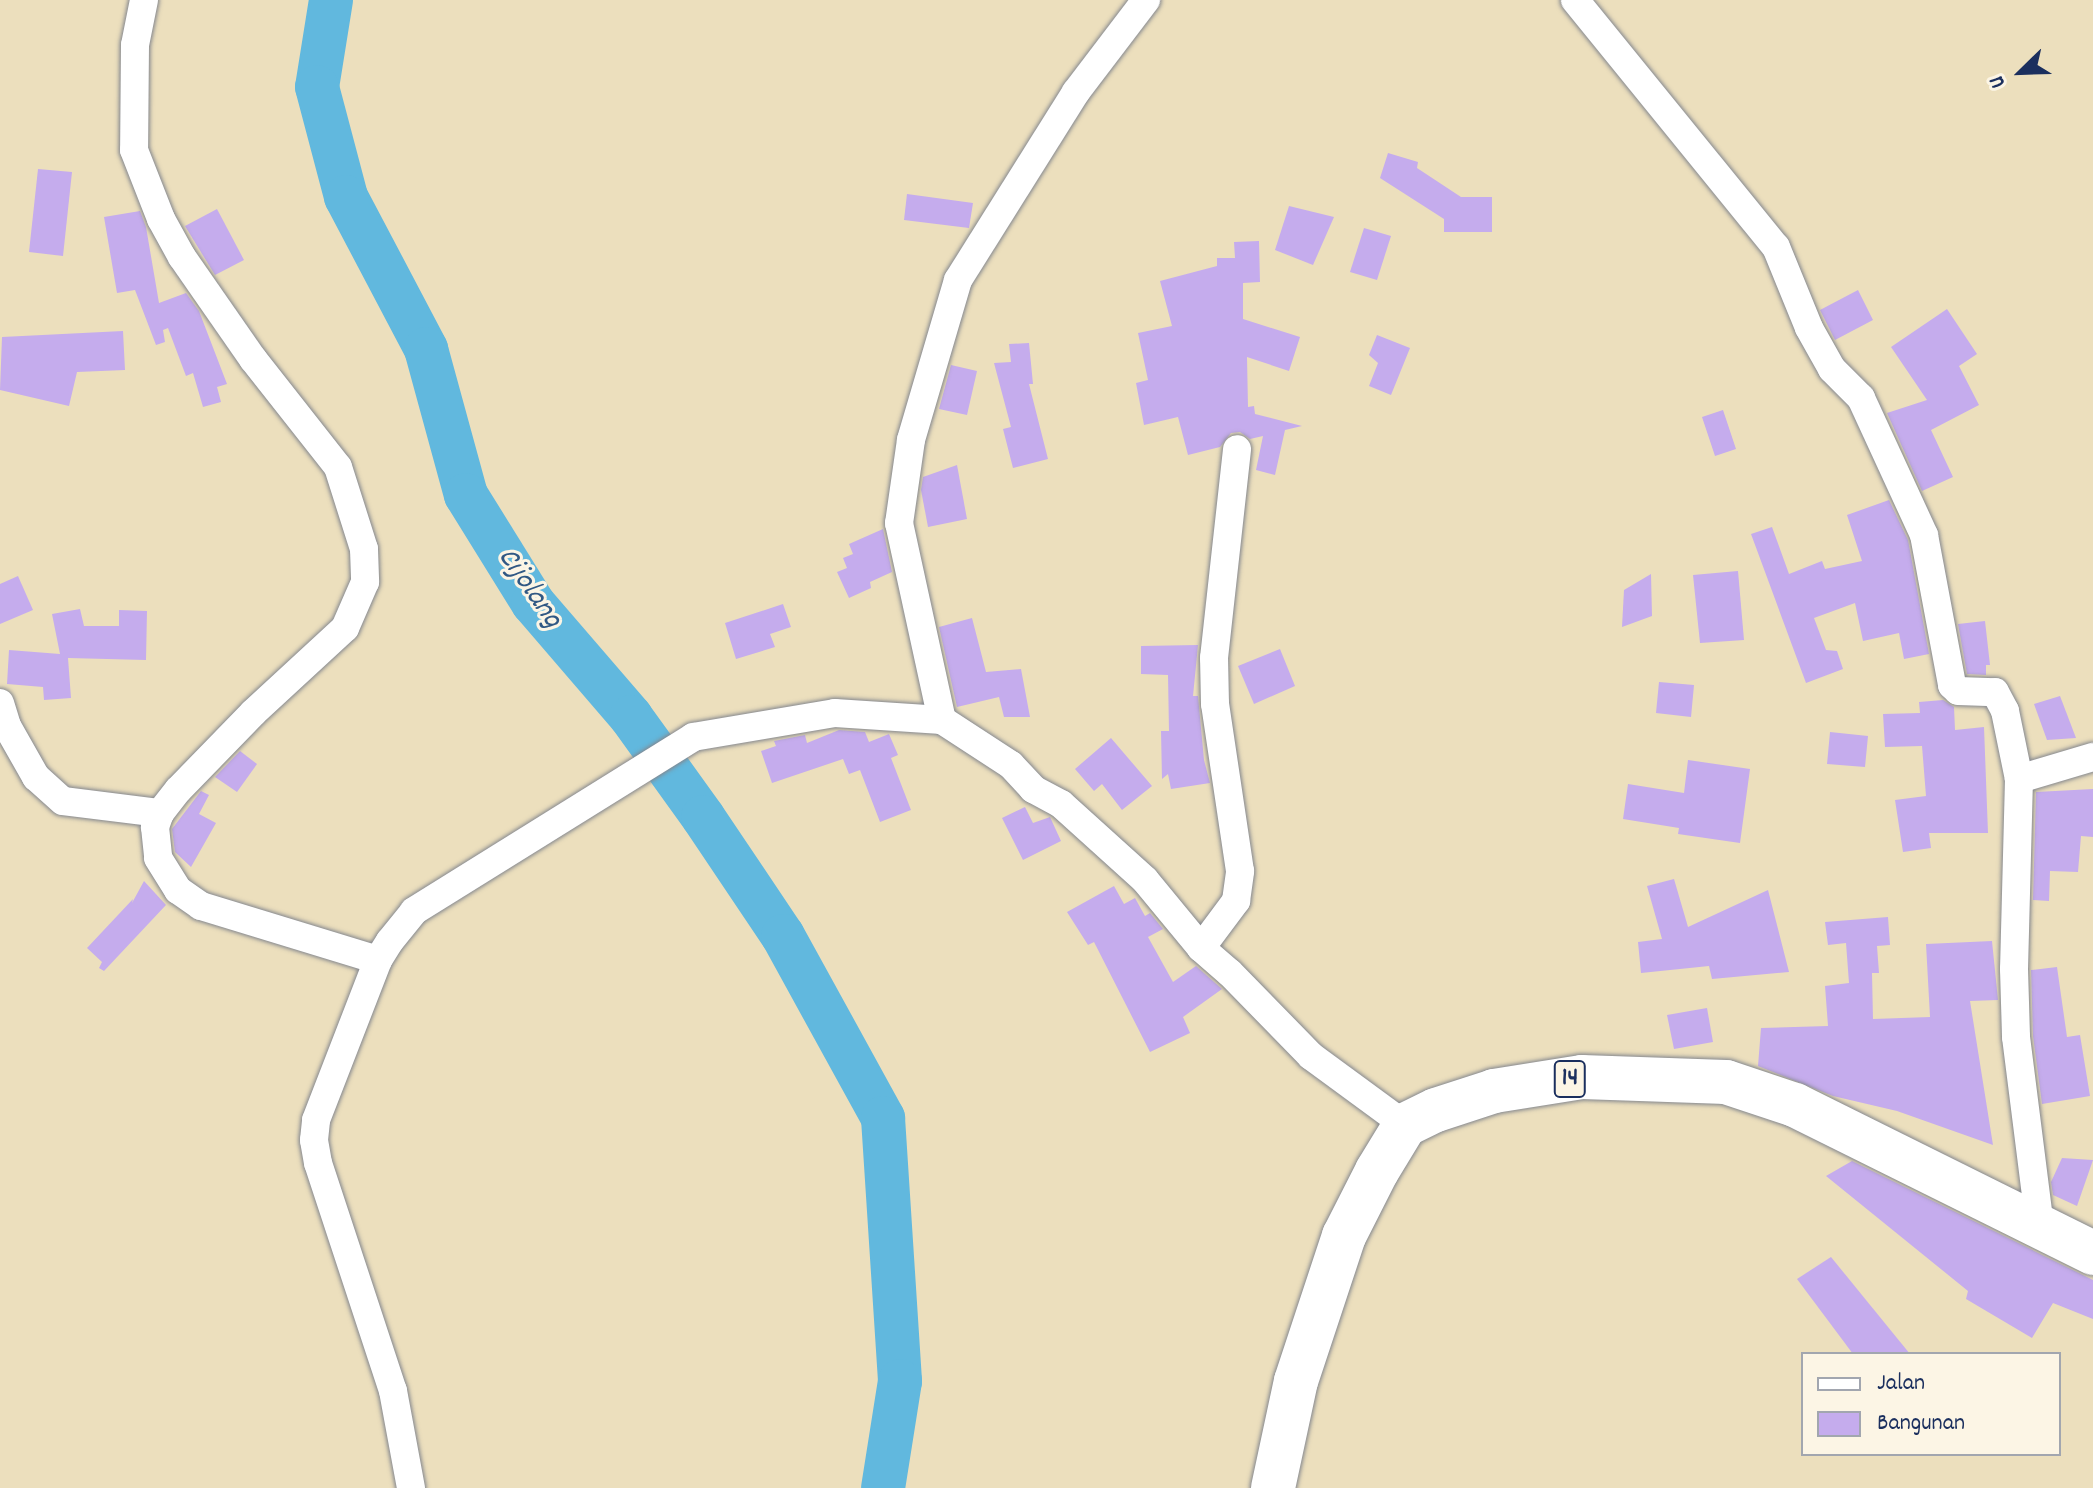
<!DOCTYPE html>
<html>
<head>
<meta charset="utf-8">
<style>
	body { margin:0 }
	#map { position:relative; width:2093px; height:1488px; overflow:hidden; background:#ecdfbd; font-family:Dekko,sans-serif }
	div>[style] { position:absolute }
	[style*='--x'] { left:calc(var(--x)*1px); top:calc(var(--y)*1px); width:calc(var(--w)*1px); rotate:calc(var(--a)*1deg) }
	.river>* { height:44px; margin:-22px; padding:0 22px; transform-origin:22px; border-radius:22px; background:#61b8de }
	.building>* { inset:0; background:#c5aced }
	.roads { filter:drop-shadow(0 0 2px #84878e) drop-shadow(0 0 2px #84878e) }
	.street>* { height:28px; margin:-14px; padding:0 14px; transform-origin:14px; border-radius:14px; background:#fff }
	.highway>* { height:44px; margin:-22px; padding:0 22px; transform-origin:22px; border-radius:22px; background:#fff }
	span { translate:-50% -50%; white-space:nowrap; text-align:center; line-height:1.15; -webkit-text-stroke:6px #fcf5e5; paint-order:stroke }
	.shield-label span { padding:2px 6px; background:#fcf5e5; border:2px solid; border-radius:6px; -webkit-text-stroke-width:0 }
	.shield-label { font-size:26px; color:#1b2f5e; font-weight:700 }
	.water-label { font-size:30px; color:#305884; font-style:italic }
	.legend { position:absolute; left:1801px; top:1352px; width:260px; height:104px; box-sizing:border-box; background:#fcf5e5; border:2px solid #a2a6af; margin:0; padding:10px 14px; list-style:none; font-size:24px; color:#1b2f5e }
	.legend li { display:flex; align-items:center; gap:16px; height:40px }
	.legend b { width:40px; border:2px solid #a2a6af }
	.north { position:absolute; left:1981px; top:32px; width:80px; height:80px; -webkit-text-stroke:6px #fcf5e5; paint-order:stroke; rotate:247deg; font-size:22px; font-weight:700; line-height:32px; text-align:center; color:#1b2f5e }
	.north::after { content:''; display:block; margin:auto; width:28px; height:36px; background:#1b2f5e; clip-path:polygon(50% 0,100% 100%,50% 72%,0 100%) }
</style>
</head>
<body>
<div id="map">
	<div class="river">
		<div style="--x:331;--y:0;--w:88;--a:99.1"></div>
		<div style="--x:317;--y:87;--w:114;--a:75.2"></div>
		<div style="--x:346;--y:197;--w:172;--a:62.2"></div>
		<div style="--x:426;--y:349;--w:151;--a:74.7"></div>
		<div style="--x:466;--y:495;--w:127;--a:58.2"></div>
		<div style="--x:533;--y:603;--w:150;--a:49.3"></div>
		<div style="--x:631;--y:717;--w:123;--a:54.2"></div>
		<div style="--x:703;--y:817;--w:143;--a:56.1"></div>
		<div style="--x:783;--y:936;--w:208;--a:61.2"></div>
		<div style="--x:883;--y:1118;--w:264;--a:86.3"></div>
		<div style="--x:900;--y:1381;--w:108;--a:99"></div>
	</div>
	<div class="building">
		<div style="clip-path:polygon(1388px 153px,1418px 162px,1417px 168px,1461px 197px,1492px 197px,1492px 232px,1444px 232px,1444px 219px,1380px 178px)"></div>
		<div style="clip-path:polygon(38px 169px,72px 172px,63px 256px,29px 252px)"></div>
		<div style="clip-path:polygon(907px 194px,973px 203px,969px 228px,904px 220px)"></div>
		<div style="clip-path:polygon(1289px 206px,1334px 217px,1313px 265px,1275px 250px)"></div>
		<div style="clip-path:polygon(217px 209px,244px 260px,215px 275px,185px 226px)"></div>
		<div style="clip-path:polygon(140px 211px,146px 227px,159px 303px,186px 293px,199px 311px,227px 384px,217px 387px,221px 402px,203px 407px,193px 373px,186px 376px,168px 328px,163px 330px,165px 342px,156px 345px,135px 290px,117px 293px,104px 217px)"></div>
		<div style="clip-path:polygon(1364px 228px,1391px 236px,1377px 280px,1350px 272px)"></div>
		<div style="clip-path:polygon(1259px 241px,1260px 282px,1243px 283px,1243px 319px,1300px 337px,1289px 371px,1247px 357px,1248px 407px,1254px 406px,1255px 414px,1302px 426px,1285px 430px,1275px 475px,1256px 470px,1263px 436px,1250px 439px,1240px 432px,1231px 433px,1220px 447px,1188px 455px,1178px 417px,1144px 425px,1136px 383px,1148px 380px,1138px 333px,1172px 326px,1160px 281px,1217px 266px,1217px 258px,1235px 258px,1234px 242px)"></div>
		<div style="clip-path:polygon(1858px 290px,1873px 320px,1835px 340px,1820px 310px)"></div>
		<div style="clip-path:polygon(1947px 309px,1977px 354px,1959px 366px,1979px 405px,1931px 430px,1953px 477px,1922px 491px,1887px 413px,1927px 400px,1891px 347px)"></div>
		<div style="clip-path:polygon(123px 331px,125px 370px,77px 372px,69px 406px,0 390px,2px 337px)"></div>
		<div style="clip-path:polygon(1377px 335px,1410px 348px,1391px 395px,1369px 386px,1378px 363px,1369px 355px)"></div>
		<div style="clip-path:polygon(1029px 343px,1033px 384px,1029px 384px,1048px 459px,1013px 468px,1003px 429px,1011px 427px,994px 363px,1011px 362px,1009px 344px)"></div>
		<div style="clip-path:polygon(951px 365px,977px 371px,967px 415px,939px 409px)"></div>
		<div style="clip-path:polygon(1723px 410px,1736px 449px,1715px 456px,1702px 417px)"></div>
		<div style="clip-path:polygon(957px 465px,967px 519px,928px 527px,921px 490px,923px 477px)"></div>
		<div style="clip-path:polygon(1889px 500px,1908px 540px,1929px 654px,1904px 659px,1899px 633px,1863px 641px,1855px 603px,1814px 618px,1826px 650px,1837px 651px,1843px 669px,1806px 683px,1751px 534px,1772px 527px,1789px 574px,1822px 561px,1825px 569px,1862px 561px,1847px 515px)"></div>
		<div style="clip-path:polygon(883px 529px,892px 572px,870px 582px,871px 588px,849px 598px,837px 572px,847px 568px,843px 558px,853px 554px,849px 544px)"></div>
		<div style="clip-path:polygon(1738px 571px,1744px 640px,1700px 643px,1693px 575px)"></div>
		<div style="clip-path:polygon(1651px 574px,1652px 616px,1622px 627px,1624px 590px)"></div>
		<div style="clip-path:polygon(18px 576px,33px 610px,0 624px,0 584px)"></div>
		<div style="clip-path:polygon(783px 604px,791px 627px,770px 634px,775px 647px,736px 659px,725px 623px)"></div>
		<div style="clip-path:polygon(80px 609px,84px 626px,119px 626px,119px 610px,147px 611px,146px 660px,68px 658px,71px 698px,44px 700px,43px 687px,7px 684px,9px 650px,60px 654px,52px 614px)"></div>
		<div style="clip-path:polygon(972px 618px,986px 672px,1021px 669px,1030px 717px,1004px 717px,999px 697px,957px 707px,939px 627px)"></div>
		<div style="clip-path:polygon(1985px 621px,1990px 665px,1986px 665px,1986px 675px,1967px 674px,1958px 624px)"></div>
		<div style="clip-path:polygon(1198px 645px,1193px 696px,1198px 696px,1204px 760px,1210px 783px,1171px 789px,1168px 774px,1162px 779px,1161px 731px,1169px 731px,1168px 675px,1141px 674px,1141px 646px)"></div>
		<div style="clip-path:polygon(1280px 649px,1295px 686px,1254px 704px,1238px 666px)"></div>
		<div style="clip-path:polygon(1659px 682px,1694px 685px,1691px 717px,1656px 713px)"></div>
		<div style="clip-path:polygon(2060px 696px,2076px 738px,2047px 740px,2034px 704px)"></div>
		<div style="clip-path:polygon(1943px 700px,1954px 707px,1955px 730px,1984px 727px,1988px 833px,1929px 833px,1931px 848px,1903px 852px,1895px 800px,1926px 796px,1922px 746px,1885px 747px,1883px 714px,1920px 713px,1919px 702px)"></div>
		<div style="clip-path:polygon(839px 730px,865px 732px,869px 742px,889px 734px,898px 755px,891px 758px,911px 810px,880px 822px,860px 770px,849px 774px,843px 759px,772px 783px,761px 751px,776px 746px,774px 741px,805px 735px,807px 743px)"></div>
		<div style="clip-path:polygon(1830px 732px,1868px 736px,1865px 767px,1827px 764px)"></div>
		<div style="clip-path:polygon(1111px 738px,1152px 786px,1122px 810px,1102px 784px,1094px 791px,1075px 769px)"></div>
		<div style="clip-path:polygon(240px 751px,257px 764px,237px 792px,215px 777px)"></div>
		<div style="clip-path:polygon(1688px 760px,1750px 769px,1740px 843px,1678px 834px,1679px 828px,1623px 819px,1628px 784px,1684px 793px)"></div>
		<div style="clip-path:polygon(2093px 789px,2093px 837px,2081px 836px,2078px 872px,2050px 871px,2049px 901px,2033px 900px,2036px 792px)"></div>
		<div style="clip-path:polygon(201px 791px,209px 795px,199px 814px,216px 823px,191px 867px,175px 852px,172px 829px)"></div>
		<div style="clip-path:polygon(1025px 807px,1033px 823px,1050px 817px,1061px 841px,1023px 860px,1002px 818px)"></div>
		<div style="clip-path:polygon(1674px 879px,1688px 927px,1768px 890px,1789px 972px,1712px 979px,1709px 966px,1641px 973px,1638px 942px,1662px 939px,1647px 886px)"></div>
		<div style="clip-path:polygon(144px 881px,166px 905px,104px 971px,99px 968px,102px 962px,87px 948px,133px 899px,132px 903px)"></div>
		<div style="clip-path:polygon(1114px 886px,1124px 904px,1135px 898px,1145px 916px,1150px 913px,1163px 929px,1148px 937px,1173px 982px,1196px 966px,1222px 989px,1183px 1017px,1190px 1033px,1150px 1052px,1094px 942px,1088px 945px,1067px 912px)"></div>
		<div style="clip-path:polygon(1888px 917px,1890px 945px,1877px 946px,1879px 973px,1872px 973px,1873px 1019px,1930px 1017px,1926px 944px,1992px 941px,1998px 1000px,1970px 1001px,1993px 1145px,1897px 1111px,1833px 1096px,1758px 1066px,1761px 1028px,1828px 1026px,1825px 986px,1849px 983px,1846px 943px,1828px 945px,1825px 922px)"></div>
		<div style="clip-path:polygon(2057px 967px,2067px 1037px,2080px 1035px,2090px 1096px,2042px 1104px,2033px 1036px,2031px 970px)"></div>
		<div style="clip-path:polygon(1707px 1008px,1713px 1042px,1674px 1049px,1667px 1015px)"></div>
		<div style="clip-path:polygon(2062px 1158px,2093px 1160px,2077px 1206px,2053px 1195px,2051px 1182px)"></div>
		<div style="clip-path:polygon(1852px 1161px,2093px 1280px,2093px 1319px,2053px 1303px,2032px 1338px,1966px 1299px,1968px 1291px,1826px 1176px)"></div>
		<div style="clip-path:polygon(1831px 1257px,1910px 1354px,1853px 1354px,1797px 1279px)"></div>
	</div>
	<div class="roads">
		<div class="street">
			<div style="--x:144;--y:0;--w:46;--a:101.3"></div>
			<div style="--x:135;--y:45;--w:105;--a:90.5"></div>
			<div style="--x:134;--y:150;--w:74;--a:68.6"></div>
			<div style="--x:161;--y:219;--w:43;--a:61.1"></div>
			<div style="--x:182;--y:257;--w:124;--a:55.2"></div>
			<div style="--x:253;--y:359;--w:137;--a:51.8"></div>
			<div style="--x:338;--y:467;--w:86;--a:72.4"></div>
			<div style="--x:364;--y:549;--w:33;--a:88"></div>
			<div style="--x:365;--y:582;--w:50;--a:113.5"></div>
			<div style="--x:345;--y:628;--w:125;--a:137.3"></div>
			<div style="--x:253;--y:713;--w:107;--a:134.2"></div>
			<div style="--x:178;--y:790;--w:29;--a:128"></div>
			<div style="--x:160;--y:813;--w:15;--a:110"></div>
			<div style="--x:155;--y:827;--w:31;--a:84"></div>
			<div style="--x:158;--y:858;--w:38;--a:58"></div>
			<div style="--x:178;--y:890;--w:28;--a:35"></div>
			<div style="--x:201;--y:906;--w:185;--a:17"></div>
			<div style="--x:1146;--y:0;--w:116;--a:127.3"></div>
			<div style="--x:1076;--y:92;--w:222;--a:122.1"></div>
			<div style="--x:958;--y:280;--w:167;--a:106.4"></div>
			<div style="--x:911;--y:440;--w:84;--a:98.2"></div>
			<div style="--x:899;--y:523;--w:202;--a:77.7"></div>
			<div style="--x:942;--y:720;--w:82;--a:33.1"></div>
			<div style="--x:1011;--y:765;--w:33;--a:47"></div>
			<div style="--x:1033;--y:789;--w:32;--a:28"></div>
			<div style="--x:1061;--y:804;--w:113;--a:42.1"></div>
			<div style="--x:1145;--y:880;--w:88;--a:50.5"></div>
			<div style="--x:1201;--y:948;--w:38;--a:41"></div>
			<div style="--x:1230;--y:973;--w:116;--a:45.7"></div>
			<div style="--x:1311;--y:1056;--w:117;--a:36.3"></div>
			<div style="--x:1575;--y:0;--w:318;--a:50.9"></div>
			<div style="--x:1776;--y:247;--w:87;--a:67.8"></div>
			<div style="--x:1809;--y:328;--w:47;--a:60.7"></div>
			<div style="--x:1832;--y:369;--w:41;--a:45"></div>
			<div style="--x:1861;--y:398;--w:151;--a:65.3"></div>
			<div style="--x:1924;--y:535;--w:153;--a:79.4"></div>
			<div style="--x:1952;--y:685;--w:8;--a:45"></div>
			<div style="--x:1958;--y:691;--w:37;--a:2"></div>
			<div style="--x:1995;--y:692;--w:21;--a:62"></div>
			<div style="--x:2005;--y:711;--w:69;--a:78.4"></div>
			<div style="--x:2019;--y:779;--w:190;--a:91.5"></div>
			<div style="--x:2014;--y:969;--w:68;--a:88.3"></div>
			<div style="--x:2016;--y:1037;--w:193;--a:82.8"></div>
			<div style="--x:0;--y:703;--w:24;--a:73"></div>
			<div style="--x:7;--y:726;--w:59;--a:60.4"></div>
			<div style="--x:36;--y:777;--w:36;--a:42"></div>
			<div style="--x:63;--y:801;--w:98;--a:7.1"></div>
			<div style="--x:2019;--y:779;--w:77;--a:-16.6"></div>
			<div style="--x:1201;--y:948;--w:59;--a:-53.3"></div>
			<div style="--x:1236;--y:901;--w:30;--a:-82"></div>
			<div style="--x:1240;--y:871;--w:169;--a:-98.5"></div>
			<div style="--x:1215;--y:704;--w:46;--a:-91.2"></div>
			<div style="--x:1214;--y:658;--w:210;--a:-83.7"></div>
			<div style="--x:411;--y:1488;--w:99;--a:-100.5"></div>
			<div style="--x:393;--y:1391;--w:240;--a:-108.2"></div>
			<div style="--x:318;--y:1163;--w:23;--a:-100"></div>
			<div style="--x:314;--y:1140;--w:20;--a:-84"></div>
			<div style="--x:316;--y:1120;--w:172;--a:-68.8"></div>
			<div style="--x:378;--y:960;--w:22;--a:-58"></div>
			<div style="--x:390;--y:941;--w:38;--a:-51"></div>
			<div style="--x:414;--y:911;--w:329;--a:-31.9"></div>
			<div style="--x:693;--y:737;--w:144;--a:-9.6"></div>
			<div style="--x:835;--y:713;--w:107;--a:3.7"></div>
		</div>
		<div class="highway">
			<div style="--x:1273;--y:1488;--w:109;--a:-77.9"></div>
			<div style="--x:1296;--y:1381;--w:153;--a:-71.7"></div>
			<div style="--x:1344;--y:1236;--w:73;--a:-63.1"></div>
			<div style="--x:1377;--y:1171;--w:54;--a:-58.7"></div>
			<div style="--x:1405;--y:1125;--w:34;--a:-26"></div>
			<div style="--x:1436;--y:1110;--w:61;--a:-18.1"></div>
			<div style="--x:1494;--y:1091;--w:89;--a:-9"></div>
			<div style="--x:1582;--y:1077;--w:144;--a:2"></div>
			<div style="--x:1726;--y:1082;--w:73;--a:18.4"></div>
			<div style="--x:1795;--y:1105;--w:333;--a:26.4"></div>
		</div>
	</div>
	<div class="shield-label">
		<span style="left:1570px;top:1079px">14</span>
	</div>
	<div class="water-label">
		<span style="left:528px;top:589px;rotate:55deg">Cijolang</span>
	</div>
	<ul class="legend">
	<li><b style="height:10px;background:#fff"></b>Jalan</li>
	<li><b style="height:22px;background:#c5aced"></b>Bangunan</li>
	</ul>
	<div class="north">U</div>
</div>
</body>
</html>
